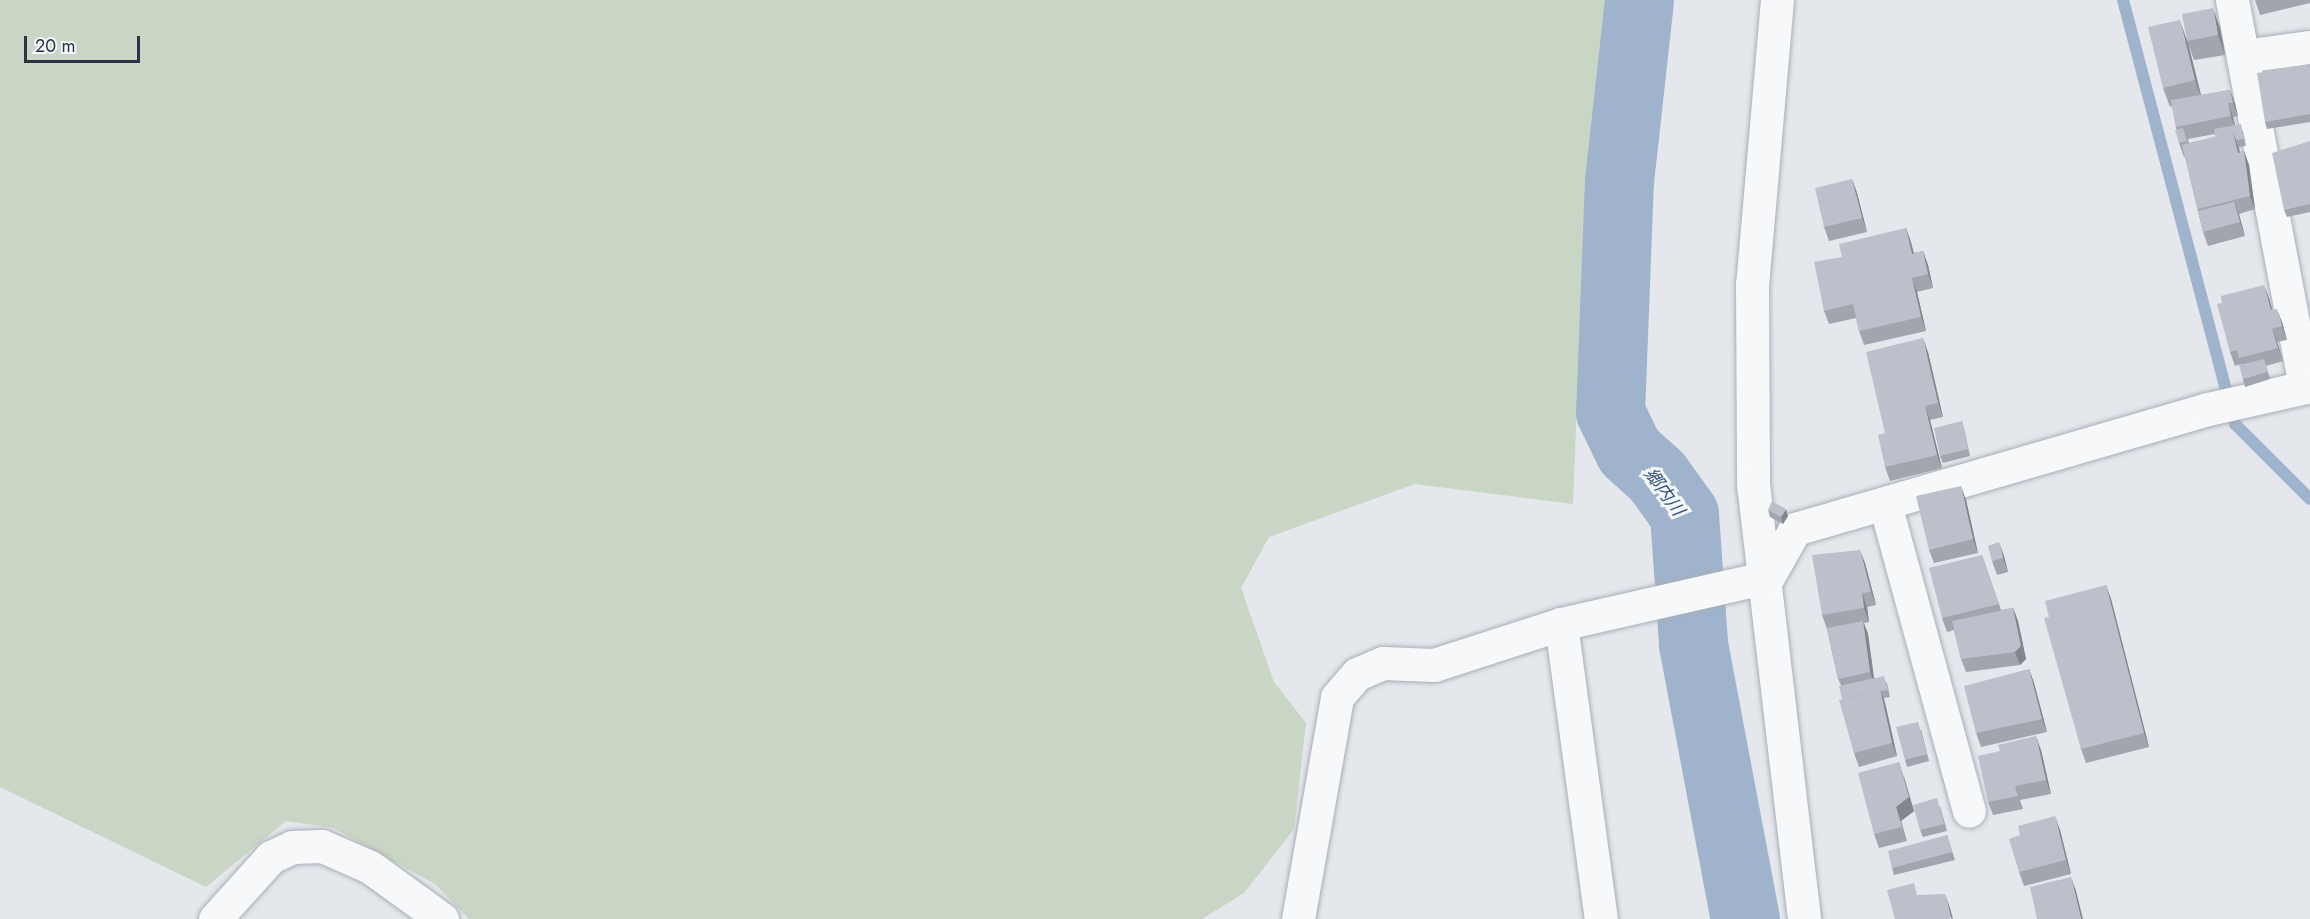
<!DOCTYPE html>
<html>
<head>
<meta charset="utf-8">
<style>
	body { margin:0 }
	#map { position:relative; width:2310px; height:919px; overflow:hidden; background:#e4e7ec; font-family:Jost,"Noto Sans JP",sans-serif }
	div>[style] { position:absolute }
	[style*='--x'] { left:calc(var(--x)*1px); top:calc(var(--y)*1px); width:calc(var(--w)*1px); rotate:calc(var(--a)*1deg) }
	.green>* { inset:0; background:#c9d6c5 }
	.stream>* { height:12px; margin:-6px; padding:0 6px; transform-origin:6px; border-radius:6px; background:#9fb4cc }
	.river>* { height:69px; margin:-34.5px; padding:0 34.5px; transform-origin:34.5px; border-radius:34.5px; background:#9fb4cc }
	.roads { filter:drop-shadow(0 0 2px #a9aeb7) drop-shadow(0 0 2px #a9aeb7) }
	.minor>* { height:33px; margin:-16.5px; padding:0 16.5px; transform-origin:16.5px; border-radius:16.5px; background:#f7f8fa }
	.wall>* { inset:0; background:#a1a5ae }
	.shaded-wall>* { inset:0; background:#83868d }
	.building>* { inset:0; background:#bbc0ca }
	span { translate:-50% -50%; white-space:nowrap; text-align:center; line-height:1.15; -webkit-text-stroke:6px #f4f6f9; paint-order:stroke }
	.water-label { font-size:18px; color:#34527a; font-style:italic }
	.scale { position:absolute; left:24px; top:36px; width:116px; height:27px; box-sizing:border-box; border:3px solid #2b3445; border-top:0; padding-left:8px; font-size:18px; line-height:21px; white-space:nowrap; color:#2b3445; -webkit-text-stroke:4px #f4f6f9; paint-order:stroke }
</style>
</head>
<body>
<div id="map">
	<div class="green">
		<div style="clip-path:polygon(0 0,1608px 0,1586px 182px,1573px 504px,1415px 484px,1269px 537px,1241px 588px,1274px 682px,1306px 723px,1294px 829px,1244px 893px,1202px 919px,469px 919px,435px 884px,333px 828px,286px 821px,206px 887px,0 787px)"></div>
	</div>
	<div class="stream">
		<div style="--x:2123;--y:0;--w:439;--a:75.2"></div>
		<div style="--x:2235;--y:424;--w:106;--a:45"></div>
	</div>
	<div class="river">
		<div style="--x:1639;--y:0;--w:181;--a:96.3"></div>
		<div style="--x:1619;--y:180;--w:232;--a:92.2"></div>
		<div style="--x:1610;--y:412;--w:43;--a:64"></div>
		<div style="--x:1629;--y:451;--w:36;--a:42"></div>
		<div style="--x:1656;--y:475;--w:48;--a:54.3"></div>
		<div style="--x:1684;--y:514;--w:130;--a:86"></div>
		<div style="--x:1693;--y:644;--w:280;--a:79.3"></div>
	</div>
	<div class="roads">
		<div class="minor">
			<div style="--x:1777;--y:0;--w:285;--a:95"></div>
			<div style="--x:1752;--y:284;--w:200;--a:89.7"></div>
			<div style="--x:1753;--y:484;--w:438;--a:83.3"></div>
			<div style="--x:2232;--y:0;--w:393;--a:79.3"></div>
			<div style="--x:2243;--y:56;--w:68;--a:-7.7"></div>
			<div style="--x:1885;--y:504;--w:318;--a:74.7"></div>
			<div style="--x:1561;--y:624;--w:298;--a:82.3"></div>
			<div style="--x:215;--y:919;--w:84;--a:-47.9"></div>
			<div style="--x:271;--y:857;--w:23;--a:-25"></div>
			<div style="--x:292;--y:847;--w:30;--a:-2"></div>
			<div style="--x:322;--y:846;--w:52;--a:23.6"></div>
			<div style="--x:370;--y:867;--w:89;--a:35.8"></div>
			<div style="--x:1298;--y:919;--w:225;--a:-80"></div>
			<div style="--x:1337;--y:697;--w:30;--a:-49"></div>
			<div style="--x:1357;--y:674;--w:28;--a:-23"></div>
			<div style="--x:1383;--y:663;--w:51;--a:2.2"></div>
			<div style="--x:1434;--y:665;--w:133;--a:-17.9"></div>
			<div style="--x:1561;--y:624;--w:212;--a:-12.8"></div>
			<div style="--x:1768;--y:577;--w:55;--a:-60.6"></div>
			<div style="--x:1795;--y:529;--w:430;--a:-16.2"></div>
			<div style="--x:2208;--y:409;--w:105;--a:-12.7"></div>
		</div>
	</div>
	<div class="wall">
		<div style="clip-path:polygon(2255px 0,2310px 0,2310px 3px,2260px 15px)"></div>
		<div style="clip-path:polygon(evenodd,2220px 28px,2225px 55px,2194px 60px,2189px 46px,2201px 95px,2230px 90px,2235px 104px,2238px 116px,2233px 117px,2235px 125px,2243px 131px,2246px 146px,2239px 147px,2240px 152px,2244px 151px,2249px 165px,2255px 209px,2239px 214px,2245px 236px,2208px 246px,2203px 232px,2185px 157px,2184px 157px,2179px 143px,2172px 106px,2170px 107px,2163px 88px,2186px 37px,2220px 28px,2215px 134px,2215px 137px,2189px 143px,2188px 139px,2215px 134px)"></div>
		<div style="clip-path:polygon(2310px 64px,2310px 122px,2267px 129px,2265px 122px)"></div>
		<div style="clip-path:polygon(2310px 141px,2310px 212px,2287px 217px,2284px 210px)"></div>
		<div style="clip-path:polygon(1852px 179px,1857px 193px,1867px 232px,1829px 241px,1824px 227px)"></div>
		<div style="clip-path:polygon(1906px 228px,1914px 253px,1923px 251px,1928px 265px,1933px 288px,1917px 292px,1926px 331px,1864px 345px,1859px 331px,1856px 318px,1829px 324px,1824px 311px,1842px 257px)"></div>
		<div style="clip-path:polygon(2269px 298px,2272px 310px,2282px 322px,2287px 340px,2277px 342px,2283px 361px,2266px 366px,2270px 379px,2245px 387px,2243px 379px,2241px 364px,2235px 366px,2230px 352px)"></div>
		<div style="clip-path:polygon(1928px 352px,1943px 417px,1930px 420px,1942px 468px,1890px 481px,1885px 467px,1885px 433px)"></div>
		<div style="clip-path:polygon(1962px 421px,1964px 428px,1970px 456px,1943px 463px,1940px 456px)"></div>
		<div style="clip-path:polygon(1966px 500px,1978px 553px,1934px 563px,1929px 550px)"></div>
		<div style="clip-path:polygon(1768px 510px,1788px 516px,1783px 524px,1770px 517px)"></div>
		<div style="clip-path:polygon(1982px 555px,2001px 610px,2013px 608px,2018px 621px,2026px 659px,2020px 665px,1966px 672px,1961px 659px,1954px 630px,1947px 632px,1942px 618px)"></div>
		<div style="clip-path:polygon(2004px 556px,2008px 572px,1997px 575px,1992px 561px)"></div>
		<div style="clip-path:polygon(1865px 563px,1876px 605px,1867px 607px,1869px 622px,1864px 623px,1868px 634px,1874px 678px,1887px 683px,1890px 697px,1884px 698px,1897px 756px,1859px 767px,1854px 753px,1841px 685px,1838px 679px,1827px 629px,1822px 615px)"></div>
		<div style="clip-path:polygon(2106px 585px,2111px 599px,2149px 747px,2086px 763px,2081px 749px,2049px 617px)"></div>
		<div style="clip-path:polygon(2029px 669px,2034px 683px,2047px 732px,1981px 747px,1976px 733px)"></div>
		<div style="clip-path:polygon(1921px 729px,1929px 761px,1907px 767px,1905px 760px)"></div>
		<div style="clip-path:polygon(2041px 750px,2051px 794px,2020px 800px,2023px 809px,1993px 815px,1988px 802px)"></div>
		<div style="clip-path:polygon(1904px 776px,1914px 811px,1901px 821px,1907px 841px,1879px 848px,1874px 834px)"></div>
		<div style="clip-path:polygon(1940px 806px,1947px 831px,1923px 837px,1920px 830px)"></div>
		<div style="clip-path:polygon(2060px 830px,2071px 874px,2024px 886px,2019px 872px,2020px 835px)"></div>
		<div style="clip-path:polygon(1947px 835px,1955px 860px,1894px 875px,1892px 868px)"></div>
	</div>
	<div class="shaded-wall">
		<div style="clip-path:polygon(2213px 8px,2220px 28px,2225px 55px,2218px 35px)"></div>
		<div style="clip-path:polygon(2180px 20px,2187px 41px,2202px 99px,2195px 80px)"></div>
		<div style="clip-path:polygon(2230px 90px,2235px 104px,2238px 116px,2233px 103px)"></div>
		<div style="clip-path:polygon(2228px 103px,2233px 117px,2236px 129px,2231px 116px)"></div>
		<div style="clip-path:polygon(2233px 132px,2238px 146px,2243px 167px,2238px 153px)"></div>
		<div style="clip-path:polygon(2244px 151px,2249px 165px,2255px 209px,2250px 196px)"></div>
		<div style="clip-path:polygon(1852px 179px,1857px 193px,1867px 232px,1862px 218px)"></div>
		<div style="clip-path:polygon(2234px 202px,2239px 215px,2245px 236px,2240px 222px)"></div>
		<div style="clip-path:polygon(1906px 228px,1911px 242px,1917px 267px,1912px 254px)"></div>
		<div style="clip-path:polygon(1923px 251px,1928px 265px,1933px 288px,1928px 274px)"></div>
		<div style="clip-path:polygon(1912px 278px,1917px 292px,1926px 331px,1921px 317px)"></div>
		<div style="clip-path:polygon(2264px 285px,2269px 298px,2276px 324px,2271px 310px)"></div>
		<div style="clip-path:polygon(2277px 309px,2282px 322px,2287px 340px,2282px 326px)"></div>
		<div style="clip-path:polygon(2272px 329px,2277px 342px,2283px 361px,2278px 348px)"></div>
		<div style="clip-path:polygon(1923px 338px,1928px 352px,1943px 417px,1938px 403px)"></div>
		<div style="clip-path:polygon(1925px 406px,1930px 420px,1942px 468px,1937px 455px)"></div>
		<div style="clip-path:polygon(1961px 486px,1966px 500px,1978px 553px,1973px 539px)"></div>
		<div style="clip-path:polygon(1786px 509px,1788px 516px,1783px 524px,1781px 517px)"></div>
		<div style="clip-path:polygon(1999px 542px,2004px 556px,2008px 572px,2003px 558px)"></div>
		<div style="clip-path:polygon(1860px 550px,1865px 563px,1876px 605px,1871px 592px)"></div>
		<div style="clip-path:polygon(2106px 585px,2111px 599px,2149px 747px,2144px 733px)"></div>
		<div style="clip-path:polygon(1862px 593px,1867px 607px,1869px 622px,1864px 608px)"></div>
		<div style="clip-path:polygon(2013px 608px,2018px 621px,2026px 659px,2020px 665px,2015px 652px)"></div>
		<div style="clip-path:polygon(1863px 621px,1868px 634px,1875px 686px,1870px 672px)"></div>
		<div style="clip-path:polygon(2029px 669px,2034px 683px,2047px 732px,2042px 719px)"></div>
		<div style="clip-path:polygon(1880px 689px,1885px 703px,1897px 756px,1892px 743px)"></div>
		<div style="clip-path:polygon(2036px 736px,2041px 750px,2051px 794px,2046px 780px)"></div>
		<div style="clip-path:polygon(1899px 762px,1914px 811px,1901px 821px,1907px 841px,1896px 807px)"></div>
		<div style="clip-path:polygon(2055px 816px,2060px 830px,2071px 874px,2066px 860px)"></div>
		<div style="clip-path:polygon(2071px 877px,2076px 891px,2083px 919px,2081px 919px)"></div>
		<div style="clip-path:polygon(1945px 894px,1950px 908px,1953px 919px,1951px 918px)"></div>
	</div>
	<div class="building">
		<div style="clip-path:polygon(2213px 8px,2218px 35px,2187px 41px,2182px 14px)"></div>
		<div style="clip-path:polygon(2180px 20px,2195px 80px,2163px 88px,2148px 27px)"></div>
		<div style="clip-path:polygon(2310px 64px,2310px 117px,2310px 114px,2265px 122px,2257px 73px)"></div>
		<div style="clip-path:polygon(2230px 90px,2233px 103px,2228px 103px,2231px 116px,2176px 127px,2171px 100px)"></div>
		<div style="clip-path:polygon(2241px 124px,2244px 139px,2236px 140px,2233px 132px,2215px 137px,2214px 129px)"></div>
		<div style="clip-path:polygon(2183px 128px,2187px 141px,2179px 143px,2175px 130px)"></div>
		<div style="clip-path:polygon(2233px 132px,2238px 153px,2244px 151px,2250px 196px,2198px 209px,2182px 145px)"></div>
		<div style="clip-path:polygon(2310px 141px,2310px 204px,2284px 210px,2272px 153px)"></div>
		<div style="clip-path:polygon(1852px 179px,1862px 218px,1824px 227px,1815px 188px)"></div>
		<div style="clip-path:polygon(2234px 202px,2240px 222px,2203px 232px,2198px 211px)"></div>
		<div style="clip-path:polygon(1906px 228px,1912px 254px,1923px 251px,1928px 274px,1912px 278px,1921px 317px,1859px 331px,1853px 304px,1824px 311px,1814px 262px,1842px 257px,1839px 244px)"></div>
		<div style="clip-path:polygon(2264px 285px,2271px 310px,2277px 309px,2282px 326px,2272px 329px,2278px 348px,2239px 358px,2237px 350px,2230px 352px,2217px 304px,2222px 303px,2221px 296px)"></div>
		<div style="clip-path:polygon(1923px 338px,1938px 403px,1925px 406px,1937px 455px,1885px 467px,1878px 435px,1885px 433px,1866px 352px)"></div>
		<div style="clip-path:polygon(2264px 359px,2268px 372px,2243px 379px,2239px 365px)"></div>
		<div style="clip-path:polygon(1962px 421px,1968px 449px,1940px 456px,1934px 428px)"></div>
		<div style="clip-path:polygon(1961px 486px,1973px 539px,1929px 550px,1916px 496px)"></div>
		<div style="clip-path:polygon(1772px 501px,1786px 509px,1781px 517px,1768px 510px)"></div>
		<div style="clip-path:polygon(1999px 542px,2003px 558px,1992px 561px,1988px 546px)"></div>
		<div style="clip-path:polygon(1860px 550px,1871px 592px,1862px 593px,1864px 608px,1822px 615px,1812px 555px)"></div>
		<div style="clip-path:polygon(1982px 555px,1999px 604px,1942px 618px,1929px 568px)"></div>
		<div style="clip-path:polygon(2106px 585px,2144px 733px,2081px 749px,2044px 618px,2049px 617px,2045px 601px)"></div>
		<div style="clip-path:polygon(2013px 608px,2021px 646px,2015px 652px,1961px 659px,1952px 621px)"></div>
		<div style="clip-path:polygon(1863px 621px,1870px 672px,1838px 679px,1827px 628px)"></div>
		<div style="clip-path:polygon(2029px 669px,2042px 719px,1976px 733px,1964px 686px)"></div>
		<div style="clip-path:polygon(1884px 676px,1888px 690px,1881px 691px,1880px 689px,1842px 699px,1839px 686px)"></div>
		<div style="clip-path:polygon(1880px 689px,1892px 743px,1854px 753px,1839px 700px)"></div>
		<div style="clip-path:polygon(1918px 722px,1927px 754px,1905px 760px,1896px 727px)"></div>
		<div style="clip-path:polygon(2036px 736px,2046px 780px,2015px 786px,2018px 796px,1988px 802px,1978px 756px,2000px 751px,1998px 745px)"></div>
		<div style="clip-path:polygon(1899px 762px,1909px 797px,1896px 807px,1902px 827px,1874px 834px,1858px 773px)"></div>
		<div style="clip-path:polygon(1937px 798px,1944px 824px,1920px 830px,1913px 805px)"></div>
		<div style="clip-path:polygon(2055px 816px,2066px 860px,2019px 872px,2009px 839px,2020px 835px,2018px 826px)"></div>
		<div style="clip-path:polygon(1947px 835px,1952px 852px,1892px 868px,1888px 851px)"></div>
		<div style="clip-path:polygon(2071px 877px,2081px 919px,2037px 919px,2030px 887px)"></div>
		<div style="clip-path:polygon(1914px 883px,1917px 895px,1945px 894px,1951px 918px,1949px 919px,1895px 919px,1887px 890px)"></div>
	</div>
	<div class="water-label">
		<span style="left:1664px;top:492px;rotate:54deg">郷内川</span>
	</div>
	<div class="scale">20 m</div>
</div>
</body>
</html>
